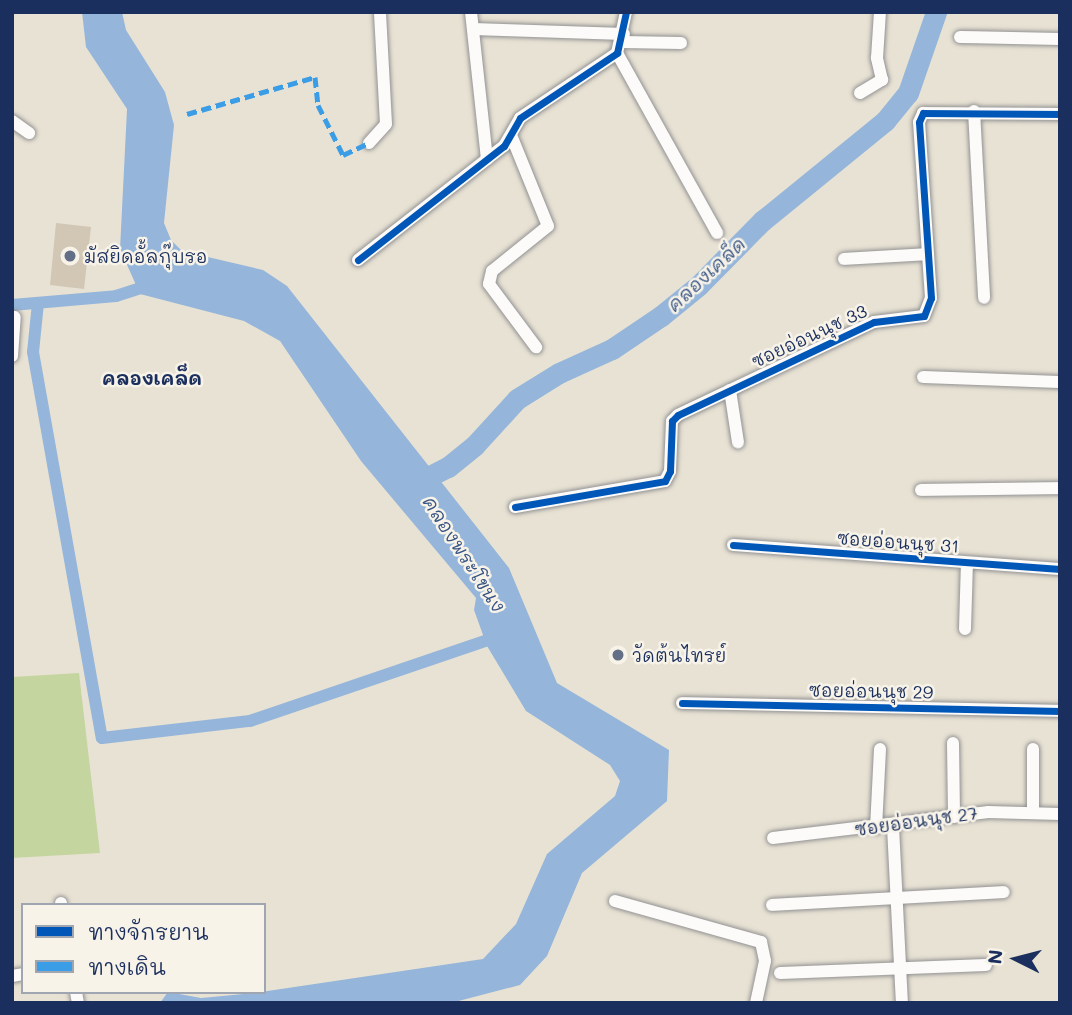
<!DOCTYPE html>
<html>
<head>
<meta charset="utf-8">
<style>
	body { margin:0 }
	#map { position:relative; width:1072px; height:1015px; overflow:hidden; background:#e8e2d4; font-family:Mali,"Playpen Sans Thai",sans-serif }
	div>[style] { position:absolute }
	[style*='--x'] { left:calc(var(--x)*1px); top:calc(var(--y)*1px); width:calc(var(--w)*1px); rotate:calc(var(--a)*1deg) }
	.green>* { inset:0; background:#c5d5a0 }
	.water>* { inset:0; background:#95b6da }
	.canal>* { height:12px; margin:-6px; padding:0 6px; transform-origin:6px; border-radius:6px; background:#95b6da }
	.river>* { height:21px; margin:-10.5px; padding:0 10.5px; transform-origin:10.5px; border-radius:10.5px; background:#95b6da }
	.building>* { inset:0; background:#d2c6b5 }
	.roads { filter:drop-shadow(0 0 2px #929293) drop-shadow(0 0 2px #929293) }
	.minor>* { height:12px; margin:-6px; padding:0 6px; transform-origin:6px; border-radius:6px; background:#fcfbf9 }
	.quiet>* { height:5px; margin-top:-2.5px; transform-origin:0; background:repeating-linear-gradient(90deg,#3b9de6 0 10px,transparent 0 15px) }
	.cycleway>* { height:7px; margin:-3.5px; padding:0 3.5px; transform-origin:3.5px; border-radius:3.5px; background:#0057b8 }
	.dots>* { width:19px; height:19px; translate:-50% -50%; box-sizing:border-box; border:4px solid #f7f3e8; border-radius:50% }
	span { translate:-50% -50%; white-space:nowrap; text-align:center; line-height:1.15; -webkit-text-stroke:5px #f7f3e8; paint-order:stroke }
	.poi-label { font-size:18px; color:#1b2f5e }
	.left { translate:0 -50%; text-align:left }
	.street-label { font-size:18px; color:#1b2f5e }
	.water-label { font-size:19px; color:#355284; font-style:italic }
	.neighbourhood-label { font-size:19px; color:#1b2f5e; font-weight:700 }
	.frame { position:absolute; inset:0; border:14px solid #1b2f5e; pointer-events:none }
	.legend { position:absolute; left:21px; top:903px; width:245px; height:91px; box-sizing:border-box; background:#f7f3e8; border:2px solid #9fa5b1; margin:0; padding:9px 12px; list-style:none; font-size:21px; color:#1b2f5e }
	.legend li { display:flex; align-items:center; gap:14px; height:35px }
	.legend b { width:35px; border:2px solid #9fa5b1 }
	.north { position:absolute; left:981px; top:924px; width:70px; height:70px; -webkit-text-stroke:5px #f7f3e8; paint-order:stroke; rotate:276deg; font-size:19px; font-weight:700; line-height:28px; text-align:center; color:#1b2f5e }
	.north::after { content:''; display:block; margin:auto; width:24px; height:32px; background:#1b2f5e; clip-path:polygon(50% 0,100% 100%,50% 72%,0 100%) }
</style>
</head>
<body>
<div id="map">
	<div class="green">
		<div style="clip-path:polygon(79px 673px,100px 853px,12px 858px,12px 677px)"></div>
	</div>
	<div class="water">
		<div style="clip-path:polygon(82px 12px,122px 12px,126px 30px,165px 92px,174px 125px,164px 223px,171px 240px,182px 251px,263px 270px,287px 286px,509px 568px,557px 683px,669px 750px,667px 801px,582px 873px,547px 956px,520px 985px,451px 1003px,160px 1003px,168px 992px,201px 998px,254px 993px,483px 959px,516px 924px,547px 854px,615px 796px,620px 781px,610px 765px,526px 711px,487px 646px,474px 610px,476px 598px,361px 461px,280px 341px,244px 321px,140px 294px,120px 249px,127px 109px,86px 47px)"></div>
	</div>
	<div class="canal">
		<div style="--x:38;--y:303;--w:49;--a:95.8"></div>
		<div style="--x:33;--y:352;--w:392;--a:79.9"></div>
		<div style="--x:102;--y:738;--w:149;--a:-6.6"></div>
		<div style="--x:250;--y:721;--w:263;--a:-18.8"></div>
		<div style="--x:12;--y:305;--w:104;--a:-4.9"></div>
		<div style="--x:116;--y:296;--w:39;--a:-18"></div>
	</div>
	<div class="river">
		<div style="--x:418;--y:482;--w:34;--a:-27"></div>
		<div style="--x:448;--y:467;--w:35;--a:-39"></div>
		<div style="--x:475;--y:445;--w:62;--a:-47.6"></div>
		<div style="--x:517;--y:399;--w:49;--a:-31.8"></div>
		<div style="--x:559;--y:373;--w:58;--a:-24.4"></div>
		<div style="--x:612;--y:349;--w:59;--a:-34"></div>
		<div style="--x:661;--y:316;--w:49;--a:-39.2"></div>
		<div style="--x:699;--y:285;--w:90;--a:-45.5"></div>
		<div style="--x:762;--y:221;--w:159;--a:-39.1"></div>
		<div style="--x:885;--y:121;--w:36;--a:-51"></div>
		<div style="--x:908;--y:93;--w:86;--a:-70.9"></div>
	</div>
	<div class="building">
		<div style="clip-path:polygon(56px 223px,91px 227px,84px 289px,50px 285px)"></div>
	</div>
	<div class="roads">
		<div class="minor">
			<div style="--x:471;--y:12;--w:148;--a:83.8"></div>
			<div style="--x:473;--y:29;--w:151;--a:1.9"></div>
			<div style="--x:960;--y:37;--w:100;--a:1.1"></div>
			<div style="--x:622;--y:42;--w:59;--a:1"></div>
			<div style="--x:617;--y:53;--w:206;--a:60.9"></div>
			<div style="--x:860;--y:93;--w:26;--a:-31"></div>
			<div style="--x:882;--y:80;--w:23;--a:-103"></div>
			<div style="--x:877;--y:58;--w:46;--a:-86.3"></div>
			<div style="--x:974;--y:111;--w:187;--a:86.9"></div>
			<div style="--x:12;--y:121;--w:21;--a:35"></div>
			<div style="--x:511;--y:135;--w:98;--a:67.9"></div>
			<div style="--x:548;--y:226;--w:72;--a:141.2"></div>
			<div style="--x:492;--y:271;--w:13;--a:103"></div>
			<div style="--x:489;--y:284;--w:79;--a:53.3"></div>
			<div style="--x:369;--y:143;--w:25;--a:-48"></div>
			<div style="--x:386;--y:124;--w:112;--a:-93.1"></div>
			<div style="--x:844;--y:259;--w:84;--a:-3.4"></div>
			<div style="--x:358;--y:260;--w:185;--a:-38"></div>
			<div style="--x:504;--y:146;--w:32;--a:-60"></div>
			<div style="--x:520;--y:118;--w:117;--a:-33.8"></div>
			<div style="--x:617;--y:53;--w:42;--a:-77.6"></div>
			<div style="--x:12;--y:356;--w:39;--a:-86"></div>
			<div style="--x:923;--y:377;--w:137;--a:2.1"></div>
			<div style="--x:730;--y:390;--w:53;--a:81.3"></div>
			<div style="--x:921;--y:490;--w:139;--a:-0.8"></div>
			<div style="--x:515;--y:507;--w:152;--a:-9.8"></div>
			<div style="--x:665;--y:481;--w:11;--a:-63"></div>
			<div style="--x:670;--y:471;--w:50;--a:-87.7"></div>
			<div style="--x:672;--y:421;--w:8;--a:-45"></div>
			<div style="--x:678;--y:415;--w:217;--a:-25.4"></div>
			<div style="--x:874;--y:322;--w:50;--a:-6.8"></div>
			<div style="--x:924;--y:316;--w:19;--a:-69"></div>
			<div style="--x:931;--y:298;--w:176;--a:-93.9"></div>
			<div style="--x:919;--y:122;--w:10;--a:-66"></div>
			<div style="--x:923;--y:113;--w:137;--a:0.4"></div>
			<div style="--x:733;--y:545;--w:328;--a:4.2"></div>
			<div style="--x:965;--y:629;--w:66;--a:-88.3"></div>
			<div style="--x:682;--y:703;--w:378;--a:1.2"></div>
			<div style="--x:953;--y:743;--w:74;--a:89.2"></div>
			<div style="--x:1033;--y:812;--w:63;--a:-90"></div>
			<div style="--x:893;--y:827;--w:176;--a:87.1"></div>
			<div style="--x:876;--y:828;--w:79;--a:-87.1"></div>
			<div style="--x:773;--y:838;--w:217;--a:-6.9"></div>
			<div style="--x:988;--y:812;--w:72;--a:1.6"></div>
			<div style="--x:615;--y:901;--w:152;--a:15.7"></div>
			<div style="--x:761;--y:942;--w:19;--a:78"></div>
			<div style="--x:765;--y:961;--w:43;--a:102.1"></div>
			<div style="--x:61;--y:903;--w:2;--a:90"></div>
			<div style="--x:772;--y:905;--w:232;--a:-3.2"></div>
			<div style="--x:780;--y:973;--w:206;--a:-2.2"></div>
			<div style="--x:12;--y:976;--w:11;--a:-10"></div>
			<div style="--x:76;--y:992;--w:11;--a:80"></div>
		</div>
	</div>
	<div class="quiet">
		<div style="--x:187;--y:114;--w:133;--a:-16.1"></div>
		<div style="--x:315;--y:77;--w:28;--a:84"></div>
		<div style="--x:318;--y:105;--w:56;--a:63.4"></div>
		<div style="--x:343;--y:155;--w:29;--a:-25"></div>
	</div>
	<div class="cycleway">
		<div style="--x:358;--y:260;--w:185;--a:-38"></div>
		<div style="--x:504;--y:146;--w:32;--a:-60"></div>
		<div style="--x:520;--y:118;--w:117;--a:-33.8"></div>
		<div style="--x:617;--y:53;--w:42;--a:-77.6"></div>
		<div style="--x:515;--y:507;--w:152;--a:-9.8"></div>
		<div style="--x:665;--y:481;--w:11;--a:-63"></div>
		<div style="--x:670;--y:471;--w:50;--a:-87.7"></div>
		<div style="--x:672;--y:421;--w:8;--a:-45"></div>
		<div style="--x:678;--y:415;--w:217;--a:-25.4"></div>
		<div style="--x:874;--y:322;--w:50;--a:-6.8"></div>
		<div style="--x:924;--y:316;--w:19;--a:-69"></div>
		<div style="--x:931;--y:298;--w:176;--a:-93.9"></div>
		<div style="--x:919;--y:122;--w:10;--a:-66"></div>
		<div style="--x:923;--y:113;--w:137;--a:0.4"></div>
		<div style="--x:733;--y:545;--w:328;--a:4.2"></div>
		<div style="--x:682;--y:703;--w:378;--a:1.2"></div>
	</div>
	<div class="dots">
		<div style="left:70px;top:256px;background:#636e87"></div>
		<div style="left:618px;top:655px;background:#636e87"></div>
	</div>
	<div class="poi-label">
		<span class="left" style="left:84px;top:256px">มัสยิดอั้ลกุ๊บรอ</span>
		<span class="left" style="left:632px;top:655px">วัดต้นไทรย์</span>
	</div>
	<div class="street-label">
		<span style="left:809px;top:336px;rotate:-25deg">ซอยอ่อนนุช 33</span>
		<span style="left:898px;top:542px;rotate:4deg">ซอยอ่อนนุช 31</span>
		<span style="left:871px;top:691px;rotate:1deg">ซอยอ่อนนุช 29</span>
		<span style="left:916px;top:821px;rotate:-8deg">ซอยอ่อนนุช 27</span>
	</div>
	<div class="water-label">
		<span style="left:706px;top:274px;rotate:-43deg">คลองเคล็ด</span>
		<span style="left:464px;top:554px;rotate:57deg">คลองพระโขนง</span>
	</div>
	<div class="neighbourhood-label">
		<span style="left:152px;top:378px">คลองเคล็ด</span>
	</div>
	<div class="frame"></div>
	<ul class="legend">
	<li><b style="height:9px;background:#0057b8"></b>ทางจักรยาน</li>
	<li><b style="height:9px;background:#3b9de6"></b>ทางเดิน</li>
	</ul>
	<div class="north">N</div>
</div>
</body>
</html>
